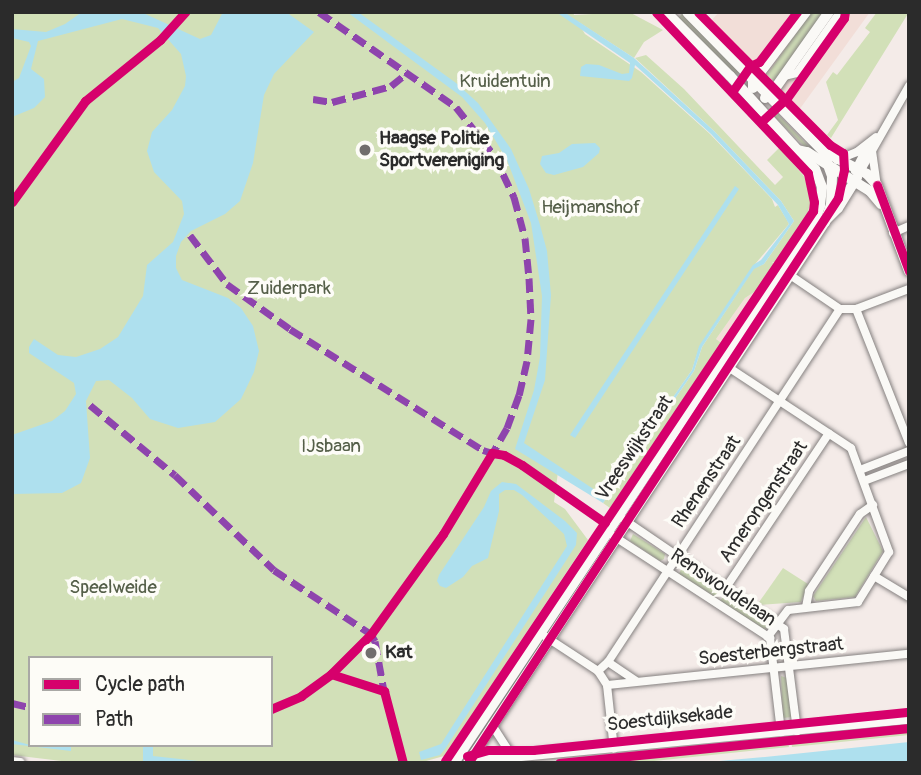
<!DOCTYPE html>
<html>
<head>
<meta charset="utf-8">
<style>
	body { margin:0 }
	#map { position:relative; width:921px; height:775px; overflow:hidden; background:#f4ebe8; font-family:Pangolin,sans-serif }
	div>[style] { position:absolute }
	[style*='--x'] { left:calc(var(--x)*1px); top:calc(var(--y)*1px); width:calc(var(--w)*1px); rotate:calc(var(--a)*1deg) }
	.built>* { inset:0; background:#f2ded8 }
	.green>* { inset:0; background:#d2e0b8 }
	.water>* { inset:0; background:#aee0ee }
	.roads { filter:drop-shadow(0 0 2px #858180) drop-shadow(0 0 2px #858180) }
	.minor>* { height:8px; margin:-4px; padding:0 4px; transform-origin:4px; border-radius:4px; background:#faf9f6 }
	.tertiary>* { height:10px; margin:-5px; padding:0 5px; transform-origin:5px; border-radius:5px; background:#faf9f6 }
	.secondary>* { height:10px; margin:-5px; padding:0 5px; transform-origin:5px; border-radius:5px; background:#faf9f6 }
	.quiet>* { height:7px; margin-top:-3.5px; transform-origin:0; background:repeating-linear-gradient(90deg,#8e44ad 0 14px,transparent 0 21px) }
	.cycleway>* { height:9px; margin:-4.5px; padding:0 4.5px; transform-origin:4.5px; border-radius:4.5px; background:#d6006c }
	.dots>* { width:19px; height:19px; translate:-50% -50%; box-sizing:border-box; border:4px solid #fdfcf7; border-radius:50% }
	span { translate:-50% -50%; white-space:nowrap; text-align:center; line-height:1.15; -webkit-text-stroke:7px #fdfcf7; paint-order:stroke }
	.park-label { font-size:19px; color:#555f49 }
	.poi-label { font-size:19px; color:#2b2b2b; font-weight:700 }
	.left { translate:0 -50%; text-align:left }
	.street-label { font-size:19px; color:#2b2b2b }
	.frame { position:absolute; inset:0; border:14px solid #2b2b2b; pointer-events:none }
	.legend { position:absolute; left:28px; top:656px; width:245px; height:91px; box-sizing:border-box; background:#fdfcf7; border:2px solid #a9a8a5; margin:0; padding:9px 12px; list-style:none; font-size:21px; color:#2b2b2b }
	.legend li { display:flex; align-items:center; gap:14px; height:35px }
	.legend b { width:35px; border:2px solid #a9a8a5 }
</style>
</head>
<body>
<div id="map">
	<div class="built">
		<div style="clip-path:polygon(719px 12px,870px 12px,799px 110px,710px 22px)"></div>
		<div style="clip-path:polygon(762px 287px,725px 346px,716px 339px,745px 298px)"></div>
	</div>
	<div class="green">
		<div style="clip-path:polygon(evenodd,12px 12px,573px 12px,574px 15px,629px 12px,663px 30px,644px 42px,634px 58px,577px 21px,585px 34px,641px 72px,710px 134px,772px 199px,775px 207px,778px 205px,787px 220px,789px 224px,756px 263px,699px 348px,692px 370px,604px 497px,539px 455px,558px 472px,554px 502px,565px 509px,588px 540px,444px 756px,419px 763px,78px 763px,12px 755px,12px 12px,30px 658px,271px 658px,271px 745px,30px 745px,30px 658px)"></div>
		<div style="clip-path:polygon(811px 12px,825px 12px,775px 82px,767px 75px)"></div>
		<div style="clip-path:polygon(877px 12px,909px 12px,831px 138px,827px 135px,838px 120px,826px 82px,833px 72px,837px 75px,870px 32px,865px 28px)"></div>
		<div style="clip-path:polygon(683px 13px,739px 72px,735px 75px,678px 18px)"></div>
		<div style="clip-path:polygon(646px 55px,684px 89px,775px 185px,783px 177px,767px 160px,779px 148px,804px 176px,811px 200px,806px 219px,776px 263px,772px 262px,775px 265px,771px 275px,762px 287px,745px 298px,716px 339px,725px 346px,717px 359px,712px 356px,610px 508px,603px 503px,694px 371px,702px 347px,754px 268px,764px 264px,794px 221px,781px 201px,714px 131px,635px 58px)"></div>
		<div style="clip-path:polygon(775px 111px,815px 153px,813px 155px,772px 114px)"></div>
		<div style="clip-path:polygon(866px 517px,883px 551px,855px 597px,816px 601px,813px 596px)"></div>
		<div style="clip-path:polygon(633px 534px,665px 554px,664px 559px,660px 561px,630px 541px)"></div>
		<div style="clip-path:polygon(682px 567px,719px 590px,715px 597px,679px 574px)"></div>
		<div style="clip-path:polygon(783px 568px,808px 584px,801px 602px,757px 605px)"></div>
		<div style="clip-path:polygon(725px 594px,768px 623px,769px 628px,764px 629px,720px 601px)"></div>
		<div style="clip-path:polygon(781px 676px,787px 678px,792px 717px,783px 718px)"></div>
		<div style="clip-path:polygon(909px 729px,909px 735px,792px 747px,791px 740px)"></div>
		<div style="clip-path:polygon(788px 741px,789px 747px,635px 763px,617px 763px,616px 758px)"></div>
	</div>
	<div class="water">
		<div style="clip-path:polygon(82px 12px,141px 12px,200px 39px,211px 35px,223px 12px,286px 12px,314px 32px,274px 74px,264px 95px,253px 163px,240px 201px,225px 214px,191px 231px,181px 242px,176px 256px,176px 268px,182px 280px,228px 298px,241px 308px,253px 326px,259px 351px,254px 372px,241px 399px,215px 422px,178px 428px,150px 419px,132px 398px,109px 380px,96px 381px,86px 401px,90px 458px,81px 483px,62px 493px,12px 494px,12px 435px,52px 421px,65px 411px,76px 394px,74px 383px,29px 353px,29px 347px,34px 339px,58px 355px,76px 357px,100px 349px,118px 337px,143px 296px,147px 265px,173px 242px,184px 214px,182px 201px,154px 172px,147px 151px,152px 132px,172px 110px,185px 86px,186px 76px,181px 54px,158px 28px,122px 19px,38px 41px,31px 69px,44px 79px,45px 97px,34px 108px,12px 117px,12px 82px,19px 78px,31px 46px,29px 42px,12px 38px,12px 29px,46px 32px,65px 24px)"></div>
		<div style="clip-path:polygon(347px 12px,358px 12px,456px 83px,478px 103px,511px 149px,529px 189px,540px 225px,547px 251px,551px 295px,545px 380px,524px 443px,604px 496px,692px 370px,699px 346px,753px 265px,761px 260px,789px 224px,778px 205px,711px 134px,635px 65px,632px 78px,629px 81px,580px 76px,581px 67px,586px 64px,599px 65px,622px 74px,629px 73px,630px 63px,556px 12px,564px 12px,634px 58px,714px 131px,781px 201px,794px 221px,764px 264px,754px 269px,702px 347px,694px 371px,603px 503px,515px 449px,534px 390px,540px 357px,542px 296px,531px 223px,507px 160px,485px 123px,462px 97px)"></div>
		<div style="clip-path:polygon(595px 143px,600px 148px,599px 153px,583px 167px,554px 175px,546px 173px,540px 164px,542px 156px,559px 153px,572px 144px)"></div>
		<div style="clip-path:polygon(735px 186px,739px 189px,575px 438px,570px 435px)"></div>
		<div style="clip-path:polygon(502px 482px,516px 484px,565px 521px,577px 533px,576px 545px,445px 749px,440px 755px,421px 760px,419px 752px,441px 744px,567px 546px,564px 534px,522px 495px,514px 490px,505px 490px,499px 494px,499px 511px,488px 558px,472px 566px,463px 577px,446px 588px,440px 586px,437px 581px,439px 575px,484px 507px,491px 491px)"></div>
		<div style="clip-path:polygon(12px 740px,30px 745px,71px 745px,71px 751px,12px 744px)"></div>
		<div style="clip-path:polygon(909px 742px,909px 763px,697px 763px,765px 757px)"></div>
		<div style="clip-path:polygon(143px 745px,153px 745px,153px 756px,216px 763px,143px 761px)"></div>
	</div>
	<div class="roads">
		<div class="minor">
			<div style="--x:784;--y:76;--w:13;--a:-13"></div>
			<div style="--x:797;--y:73;--w:75;--a:-54.8"></div>
			<div style="--x:872;--y:151;--w:34;--a:82"></div>
			<div style="--x:837;--y:160;--w:22;--a:-22"></div>
			<div style="--x:857;--y:152;--w:24;--a:-38"></div>
			<div style="--x:861;--y:170;--w:97;--a:-60.3"></div>
			<div style="--x:855;--y:171;--w:29;--a:-63"></div>
			<div style="--x:893;--y:233;--w:17;--a:-24"></div>
			<div style="--x:787;--y:273;--w:64;--a:34.2"></div>
			<div style="--x:840;--y:309;--w:16;--a:0"></div>
			<div style="--x:856;--y:309;--w:57;--a:-20.7"></div>
			<div style="--x:856;--y:309;--w:144;--a:68.4"></div>
			<div style="--x:725;--y:365;--w:151;--a:33.4"></div>
			<div style="--x:851;--y:448;--w:111;--a:69.9"></div>
			<div style="--x:889;--y:552;--w:59;--a:121.8"></div>
			<div style="--x:858;--y:602;--w:70;--a:173.5"></div>
			<div style="--x:788;--y:610;--w:34;--a:127"></div>
			<div style="--x:860;--y:470;--w:53;--a:-21.2"></div>
			<div style="--x:864;--y:481;--w:48;--a:-20.7"></div>
			<div style="--x:623;--y:519;--w:195;--a:34.3"></div>
			<div style="--x:784;--y:629;--w:103;--a:82.7"></div>
			<div style="--x:612;--y:535;--w:189;--a:33.1"></div>
			<div style="--x:770;--y:638;--w:95;--a:83.3"></div>
			<div style="--x:874;--y:576;--w:41;--a:31"></div>
			<div style="--x:725;--y:589;--w:187;--a:-56.3"></div>
			<div style="--x:806;--y:607;--w:16;--a:-79"></div>
			<div style="--x:809;--y:591;--w:92;--a:-56.5"></div>
			<div style="--x:860;--y:514;--w:16;--a:-35"></div>
			<div style="--x:540;--y:633;--w:69;--a:33.2"></div>
			<div style="--x:598;--y:671;--w:17;--a:57"></div>
			<div style="--x:607;--y:685;--w:64;--a:83.8"></div>
			<div style="--x:608;--y:662;--w:34;--a:34"></div>
			<div style="--x:598;--y:671;--w:13;--a:-42"></div>
			<div style="--x:608;--y:662;--w:422;--a:-56.7"></div>
			<div style="--x:607;--y:685;--w:304;--a:-5.9"></div>
			<div style="--x:492;--y:725;--w:40;--a:57.1"></div>
		</div>
		<div class="tertiary">
			<div style="--x:798;--y:150;--w:9;--a:13"></div>
			<div style="--x:807;--y:152;--w:74;--a:31.8"></div>
			<div style="--x:870;--y:191;--w:17;--a:50"></div>
			<div style="--x:823;--y:151;--w:50;--a:27.6"></div>
			<div style="--x:867;--y:174;--w:15;--a:48"></div>
			<div style="--x:877;--y:185;--w:92;--a:69.6"></div>
			<div style="--x:825;--y:221;--w:18;--a:-45"></div>
			<div style="--x:838;--y:208;--w:36;--a:-58"></div>
			<div style="--x:469;--y:761;--w:442;--a:-5.5"></div>
		</div>
		<div class="secondary">
			<div style="--x:753;--y:88;--w:6;--a:-90"></div>
			<div style="--x:753;--y:82;--w:88;--a:-52.9"></div>
			<div style="--x:765;--y:98;--w:12;--a:-42"></div>
			<div style="--x:774;--y:90;--w:95;--a:-54.8"></div>
			<div style="--x:12;--y:762;--w:8;--a:7"></div>
			<div style="--x:454;--y:763;--w:651;--a:-56.33"></div>
			<div style="--x:815;--y:221;--w:16;--a:-72"></div>
			<div style="--x:820;--y:206;--w:19;--a:-84"></div>
			<div style="--x:822;--y:187;--w:19;--a:-111"></div>
			<div style="--x:815;--y:169;--w:126;--a:-132.4"></div>
			<div style="--x:730;--y:76;--w:91;--a:-135"></div>
			<div style="--x:468;--y:763;--w:585;--a:-56.58"></div>
			<div style="--x:790;--y:275;--w:64;--a:-56.6"></div>
			<div style="--x:825;--y:222;--w:18;--a:-71"></div>
			<div style="--x:831;--y:205;--w:29;--a:-88"></div>
			<div style="--x:832;--y:176;--w:27;--a:-110"></div>
			<div style="--x:823;--y:151;--w:194;--a:-134.4"></div>
		</div>
	</div>
	<div class="quiet">
		<div style="--x:319;--y:12;--w:167;--a:34.7"></div>
		<div style="--x:456;--y:107;--w:61;--a:51.6"></div>
		<div style="--x:494;--y:155;--w:47;--a:64.5"></div>
		<div style="--x:514;--y:197;--w:42;--a:75"></div>
		<div style="--x:525;--y:238;--w:40;--a:84.3"></div>
		<div style="--x:529;--y:278;--w:41;--a:87.2"></div>
		<div style="--x:531;--y:319;--w:42;--a:95.4"></div>
		<div style="--x:527;--y:361;--w:35;--a:103"></div>
		<div style="--x:519;--y:395;--w:35;--a:110"></div>
		<div style="--x:507;--y:428;--w:34;--a:120"></div>
		<div style="--x:313;--y:99;--w:19;--a:9"></div>
		<div style="--x:332;--y:102;--w:61;--a:-15.2"></div>
		<div style="--x:391;--y:86;--w:22;--a:-39"></div>
		<div style="--x:190;--y:235;--w:61;--a:52.9"></div>
		<div style="--x:227;--y:284;--w:77;--a:35.5"></div>
		<div style="--x:290;--y:329;--w:228;--a:32.1"></div>
		<div style="--x:483;--y:450;--w:14;--a:17"></div>
		<div style="--x:90;--y:405;--w:110;--a:39.5"></div>
		<div style="--x:175;--y:475;--w:137;--a:43.8"></div>
		<div style="--x:274;--y:570;--w:116;--a:33.4"></div>
		<div style="--x:371;--y:634;--w:8;--a:60"></div>
		<div style="--x:375;--y:641;--w:51;--a:79.8"></div>
		<div style="--x:12;--y:703;--w:18;--a:13"></div>
	</div>
	<div class="cycleway">
		<div style="--x:732;--y:92;--w:32;--a:-55"></div>
		<div style="--x:750;--y:66;--w:10;--a:-24"></div>
		<div style="--x:759;--y:62;--w:63;--a:-52.8"></div>
		<div style="--x:761;--y:122;--w:35;--a:-43"></div>
		<div style="--x:787;--y:98;--w:98;--a:-54.5"></div>
		<div style="--x:844;--y:18;--w:6;--a:-81"></div>
		<div style="--x:877;--y:185;--w:92;--a:69.6"></div>
		<div style="--x:12;--y:202;--w:125;--a:-54.1"></div>
		<div style="--x:85;--y:101;--w:97;--a:-39.1"></div>
		<div style="--x:160;--y:40;--w:38;--a:-48"></div>
		<div style="--x:331;--y:674;--w:56;--a:17.8"></div>
		<div style="--x:384;--y:691;--w:74;--a:75.2"></div>
		<div style="--x:271;--y:709;--w:33;--a:-23"></div>
		<div style="--x:301;--y:696;--w:37;--a:-36"></div>
		<div style="--x:331;--y:674;--w:57;--a:-45"></div>
		<div style="--x:371;--y:634;--w:123;--a:-54.2"></div>
		<div style="--x:443;--y:534;--w:95;--a:-58.8"></div>
		<div style="--x:492;--y:453;--w:12;--a:9"></div>
		<div style="--x:504;--y:455;--w:21;--a:29"></div>
		<div style="--x:522;--y:465;--w:101;--a:34.9"></div>
		<div style="--x:467;--y:756;--w:22;--a:-16"></div>
		<div style="--x:488;--y:750;--w:45;--a:0"></div>
		<div style="--x:533;--y:750;--w:378;--a:-5.8"></div>
		<div style="--x:445;--y:761;--w:662;--a:-56.21"></div>
		<div style="--x:813;--y:211;--w:9;--a:-84"></div>
		<div style="--x:814;--y:202;--w:30;--a:-102"></div>
		<div style="--x:808;--y:173;--w:221;--a:-133.4"></div>
		<div style="--x:468;--y:763;--w:675;--a:-56.78"></div>
		<div style="--x:838;--y:198;--w:29;--a:-78"></div>
		<div style="--x:844;--y:170;--w:17;--a:-93"></div>
		<div style="--x:843;--y:153;--w:15;--a:-148"></div>
		<div style="--x:830;--y:145;--w:187;--a:-134.8"></div>
		<div style="--x:559;--y:763;--w:352;--a:-5.7"></div>
	</div>
	<div class="dots">
		<div style="left:365px;top:150px;background:#716e6d"></div>
		<div style="left:371px;top:653px;background:#716e6d"></div>
	</div>
	<div class="park-label">
		<span style="left:505px;top:82px">Kruidentuin</span>
		<span style="left:591px;top:208px">Heijmanshof</span>
		<span style="left:289px;top:289px">Zuiderpark</span>
		<span style="left:331px;top:447px">IJsbaan</span>
		<span style="left:113px;top:588px">Speelweide</span>
	</div>
	<div class="poi-label">
		<span class="left" style="left:379px;top:150px">Haagse Politie<br>Sportvereniging</span>
		<span class="left" style="left:385px;top:653px">Kat</span>
	</div>
	<div class="street-label">
		<span style="left:635px;top:448px;rotate:-56deg">Vreeswijkstraat</span>
		<span style="left:707px;top:482px;rotate:-56deg">Rhenenstraat</span>
		<span style="left:764px;top:502px;rotate:-56deg">Amerongenstraat</span>
		<span style="left:723px;top:588px;rotate:34deg">Renswoudelaan</span>
		<span style="left:771px;top:652px;rotate:-6deg">Soesterbergstraat</span>
		<span style="left:670px;top:719px;rotate:-6deg">Soestdijksekade</span>
	</div>
	<div class="frame"></div>
	<ul class="legend">
	<li><b style="height:9px;background:#d6006c"></b>Cycle path</li>
	<li><b style="height:9px;background:#8e44ad"></b>Path</li>
	</ul>
</div>
</body>
</html>
